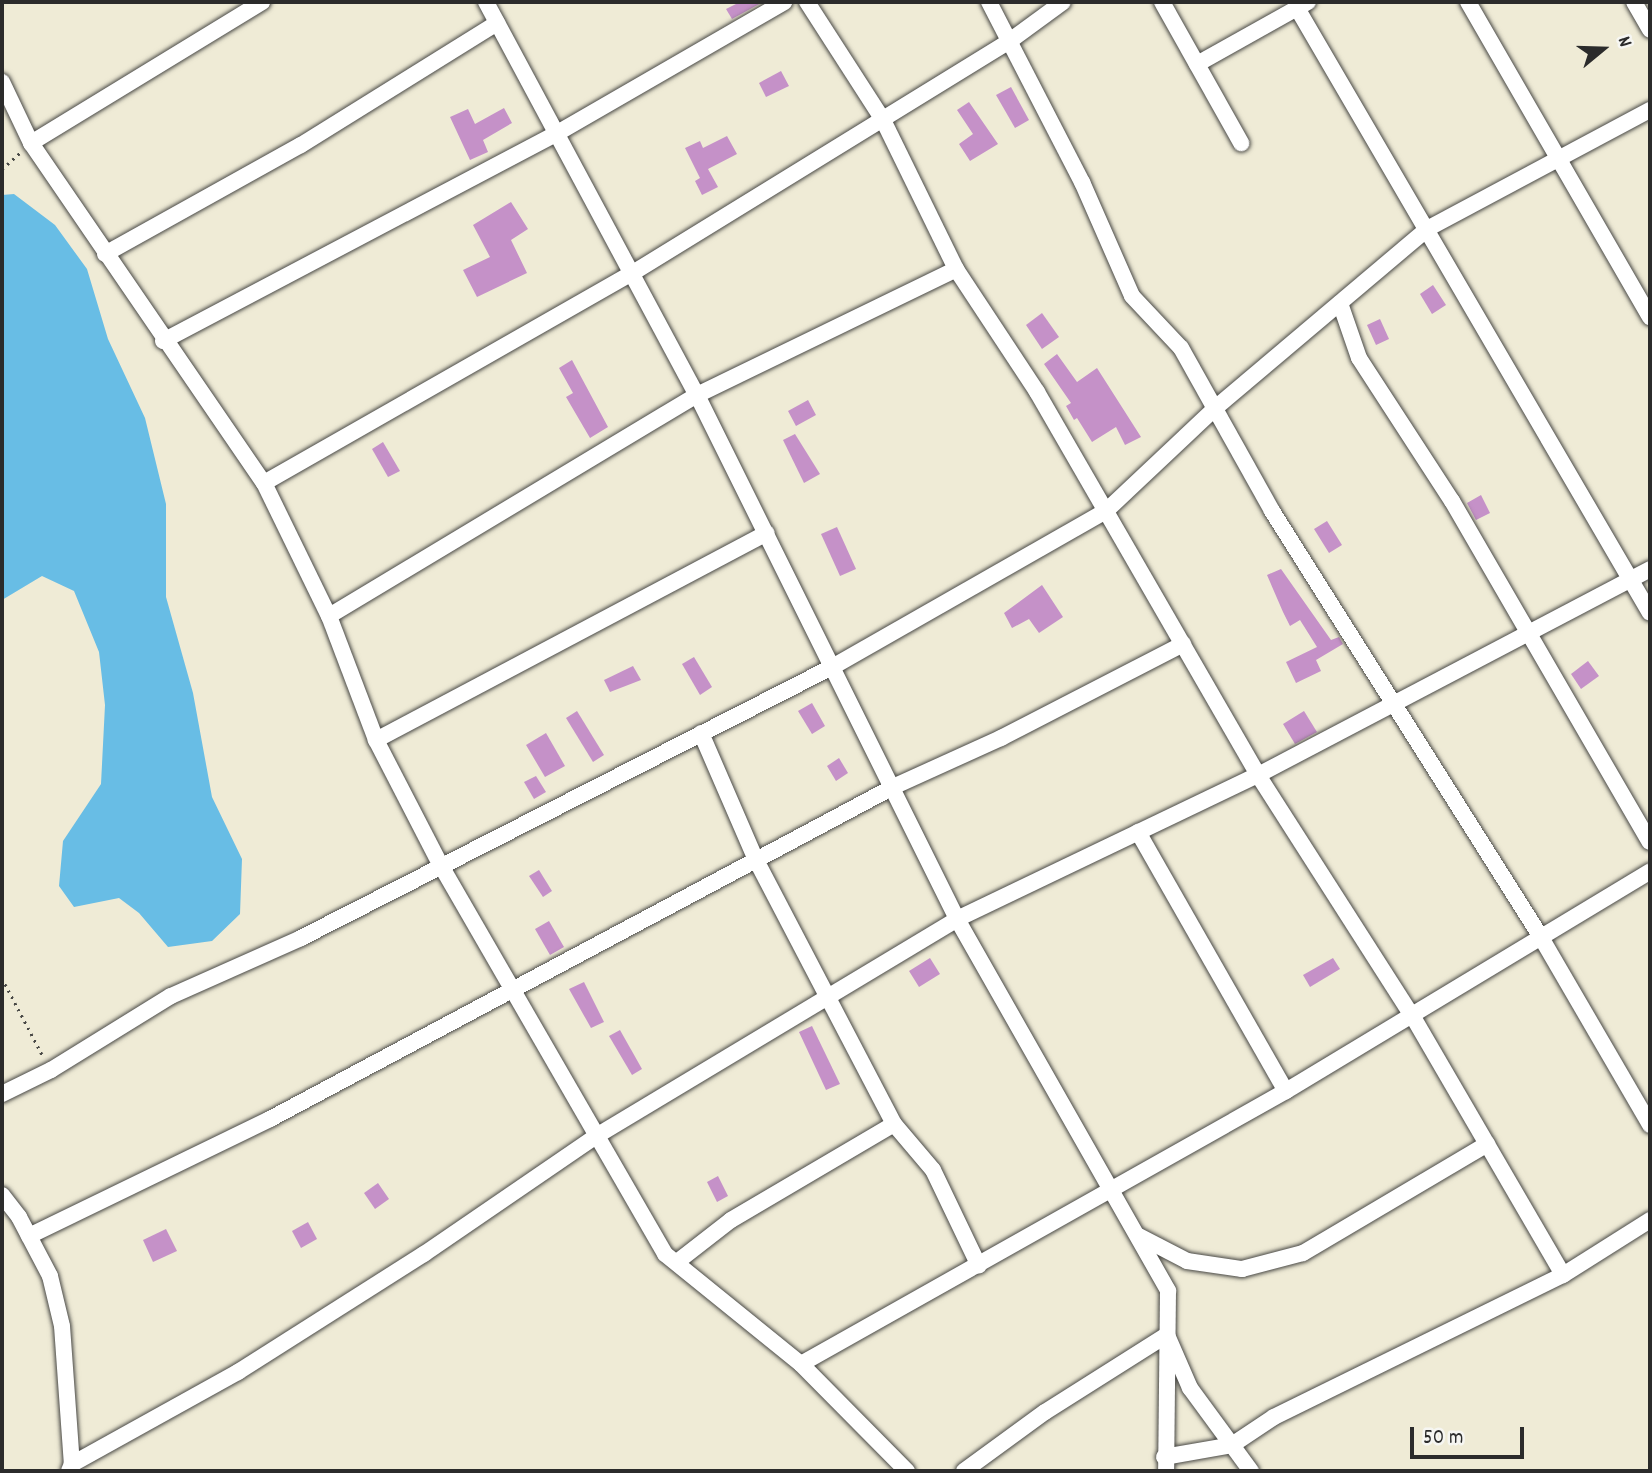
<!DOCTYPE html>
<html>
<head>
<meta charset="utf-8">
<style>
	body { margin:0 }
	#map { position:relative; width:1652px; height:1473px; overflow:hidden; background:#efebd6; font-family:Dekko,sans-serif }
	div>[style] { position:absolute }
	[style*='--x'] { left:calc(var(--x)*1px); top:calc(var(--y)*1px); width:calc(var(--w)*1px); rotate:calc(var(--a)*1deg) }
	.water>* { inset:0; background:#68bde5 }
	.building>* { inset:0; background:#c591c8 }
	.path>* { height:2.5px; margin-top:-1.25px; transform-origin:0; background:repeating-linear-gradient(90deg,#484845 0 2px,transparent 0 7px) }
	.roads { filter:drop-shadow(0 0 2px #484845) drop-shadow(0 0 2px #484845) }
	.street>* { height:16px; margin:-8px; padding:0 8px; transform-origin:8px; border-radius:8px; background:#fff }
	span { translate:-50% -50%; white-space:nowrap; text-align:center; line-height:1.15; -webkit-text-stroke:5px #f6f6f2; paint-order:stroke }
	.frame { position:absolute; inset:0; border:4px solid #2b2b2b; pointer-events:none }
	.north { position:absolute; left:1568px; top:14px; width:70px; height:70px; -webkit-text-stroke:5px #f6f6f2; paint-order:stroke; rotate:71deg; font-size:19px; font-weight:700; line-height:28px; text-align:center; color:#2b2b2b }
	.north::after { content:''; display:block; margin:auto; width:24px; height:32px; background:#2b2b2b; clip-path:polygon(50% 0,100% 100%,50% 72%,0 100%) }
	.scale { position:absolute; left:1410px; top:1427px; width:114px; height:32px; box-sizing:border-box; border:4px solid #2b2b2b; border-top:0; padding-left:9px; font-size:21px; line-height:24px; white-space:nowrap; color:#2b2b2b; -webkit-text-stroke:5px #f6f6f2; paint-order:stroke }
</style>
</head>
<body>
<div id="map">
	<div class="water">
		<div style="clip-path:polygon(14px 194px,55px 225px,87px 269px,108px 339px,145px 418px,166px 504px,166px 597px,193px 693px,212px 797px,242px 859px,240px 914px,212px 941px,168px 947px,139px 913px,119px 898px,74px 907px,59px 886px,63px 841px,101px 784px,105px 705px,99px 652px,74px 591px,42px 576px,2px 600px,2px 195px)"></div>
	</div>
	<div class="building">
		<div style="clip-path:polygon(740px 2px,763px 2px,732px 19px,726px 9px)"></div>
		<div style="clip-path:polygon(781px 71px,789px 86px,766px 97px,759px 83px)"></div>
		<div style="clip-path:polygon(1011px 87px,1029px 120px,1015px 128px,996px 95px)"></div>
		<div style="clip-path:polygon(969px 102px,998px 144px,970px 161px,959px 144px,973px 134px,957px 110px)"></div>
		<div style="clip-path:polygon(504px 108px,512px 123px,483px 140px,488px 152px,470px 160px,450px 117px,468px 109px,475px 124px)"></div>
		<div style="clip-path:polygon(727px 136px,737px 154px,708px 169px,718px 187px,702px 195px,695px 181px,700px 178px,685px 148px,700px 141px,703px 148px)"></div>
		<div style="clip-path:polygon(511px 202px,528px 229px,511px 240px,527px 273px,477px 297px,463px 270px,490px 257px,473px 225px)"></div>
		<div style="clip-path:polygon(1433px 285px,1446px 305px,1432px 314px,1420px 294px)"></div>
		<div style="clip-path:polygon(1042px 313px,1059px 337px,1042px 349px,1026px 325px)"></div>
		<div style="clip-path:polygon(1380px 319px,1389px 339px,1376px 345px,1367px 325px)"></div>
		<div style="clip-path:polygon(1057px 354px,1077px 382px,1097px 368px,1141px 437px,1125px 445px,1116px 427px,1092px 442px,1077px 418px,1074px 420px,1066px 406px,1071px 403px,1044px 364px)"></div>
		<div style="clip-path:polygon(572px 360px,608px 427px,590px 438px,566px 397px,573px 393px,559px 368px)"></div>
		<div style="clip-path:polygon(808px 400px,816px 415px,796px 426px,788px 411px)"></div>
		<div style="clip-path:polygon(795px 434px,820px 474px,804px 483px,783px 440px)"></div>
		<div style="clip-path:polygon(383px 442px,400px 471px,388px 477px,372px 449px)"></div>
		<div style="clip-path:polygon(1481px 495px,1490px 513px,1476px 520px,1467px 503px)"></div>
		<div style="clip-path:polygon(1327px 521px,1342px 545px,1329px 553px,1314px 529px)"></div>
		<div style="clip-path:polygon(837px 527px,856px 569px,840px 576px,821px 534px)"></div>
		<div style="clip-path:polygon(1281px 569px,1331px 640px,1339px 637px,1343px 644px,1316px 660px,1321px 671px,1296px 683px,1286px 662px,1317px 647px,1300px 620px,1290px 626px,1283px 612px,1267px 575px)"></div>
		<div style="clip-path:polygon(1042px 585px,1063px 617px,1039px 633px,1029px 619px,1012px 628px,1004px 613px)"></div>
		<div style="clip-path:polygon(694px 657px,712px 687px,700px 695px,682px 664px)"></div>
		<div style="clip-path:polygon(1588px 661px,1599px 676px,1581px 689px,1571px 674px)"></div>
		<div style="clip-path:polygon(633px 666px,641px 680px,610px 692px,604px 680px)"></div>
		<div style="clip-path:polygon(812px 703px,825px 726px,812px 734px,798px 711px)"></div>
		<div style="clip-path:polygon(577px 711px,604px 755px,593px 762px,566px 718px)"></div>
		<div style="clip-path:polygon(1304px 711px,1317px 732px,1295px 744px,1283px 724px)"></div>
		<div style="clip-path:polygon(546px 733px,565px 766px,545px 777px,526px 745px)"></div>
		<div style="clip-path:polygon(839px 758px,848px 773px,836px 781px,827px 766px)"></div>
		<div style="clip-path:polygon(536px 776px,546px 792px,534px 799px,524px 782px)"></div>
		<div style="clip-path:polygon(539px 870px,552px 891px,543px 897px,529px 876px)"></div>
		<div style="clip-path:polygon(549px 921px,564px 947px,550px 955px,535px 929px)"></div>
		<div style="clip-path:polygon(930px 958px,940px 974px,919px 987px,909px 971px)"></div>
		<div style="clip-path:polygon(1333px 958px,1340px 969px,1310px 987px,1303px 975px)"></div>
		<div style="clip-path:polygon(584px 982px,604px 1022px,591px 1028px,569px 989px)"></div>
		<div style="clip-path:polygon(812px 1026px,840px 1084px,826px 1090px,799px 1032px)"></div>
		<div style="clip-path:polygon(620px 1030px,642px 1069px,632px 1075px,609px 1036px)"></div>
		<div style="clip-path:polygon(718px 1176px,728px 1196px,717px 1202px,707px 1182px)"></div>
		<div style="clip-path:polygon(378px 1183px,389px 1199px,375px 1209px,364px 1193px)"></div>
		<div style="clip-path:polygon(308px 1222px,317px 1239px,301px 1248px,292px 1231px)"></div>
		<div style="clip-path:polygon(166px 1229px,177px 1251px,153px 1262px,143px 1240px)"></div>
	</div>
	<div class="path">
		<div style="--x:2;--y:169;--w:25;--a:-42"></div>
		<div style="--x:2;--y:978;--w:88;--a:62.3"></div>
	</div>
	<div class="roads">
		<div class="street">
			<div style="--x:486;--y:2;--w:446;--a:61.8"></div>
			<div style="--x:697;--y:395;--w:585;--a:63.61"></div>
			<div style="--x:957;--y:919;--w:428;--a:60.4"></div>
			<div style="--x:1168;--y:1291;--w:180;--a:90.6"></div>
			<div style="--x:807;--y:2;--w:140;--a:57.2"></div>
			<div style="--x:883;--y:120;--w:166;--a:63.9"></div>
			<div style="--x:956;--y:269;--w:147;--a:56.6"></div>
			<div style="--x:1037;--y:392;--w:442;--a:60"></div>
			<div style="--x:1258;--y:775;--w:287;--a:57.4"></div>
			<div style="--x:1413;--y:1017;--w:298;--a:59.8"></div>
			<div style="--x:989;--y:2;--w:203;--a:62.7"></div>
			<div style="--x:1082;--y:182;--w:124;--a:66.3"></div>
			<div style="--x:1132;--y:296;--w:71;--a:46.7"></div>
			<div style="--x:1181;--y:348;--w:187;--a:60.8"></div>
			<div style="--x:1272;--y:511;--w:500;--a:57.74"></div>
			<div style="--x:1539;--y:934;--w:221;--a:59.8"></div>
			<div style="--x:1162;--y:2;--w:162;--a:60.7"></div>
			<div style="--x:1468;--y:2;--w:364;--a:60"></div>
			<div style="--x:1634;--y:2;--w:32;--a:60"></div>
			<div style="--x:1297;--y:8;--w:700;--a:59.74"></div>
			<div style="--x:1197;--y:64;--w:127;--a:-29.2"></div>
			<div style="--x:2;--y:82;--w:68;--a:64.6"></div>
			<div style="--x:31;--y:143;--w:412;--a:55.6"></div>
			<div style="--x:264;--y:483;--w:148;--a:64"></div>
			<div style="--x:329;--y:616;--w:133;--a:69.2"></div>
			<div style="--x:376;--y:740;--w:140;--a:62.7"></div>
			<div style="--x:440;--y:864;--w:450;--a:60"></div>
			<div style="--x:665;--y:1254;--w:175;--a:39"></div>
			<div style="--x:801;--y:1364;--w:151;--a:45.3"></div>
			<div style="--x:31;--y:143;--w:271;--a:-31.4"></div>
			<div style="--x:105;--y:254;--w:224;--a:-29.1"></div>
			<div style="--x:301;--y:145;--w:231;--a:-31.9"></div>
			<div style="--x:1340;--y:303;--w:58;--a:70.9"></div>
			<div style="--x:1359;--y:358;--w:171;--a:57"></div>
			<div style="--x:1452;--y:501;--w:394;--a:59.9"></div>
			<div style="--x:163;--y:341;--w:442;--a:-27.8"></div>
			<div style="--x:554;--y:135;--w:266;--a:-30"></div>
			<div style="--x:264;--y:483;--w:422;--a:-29.7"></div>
			<div style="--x:631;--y:274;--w:446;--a:-31.6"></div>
			<div style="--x:1011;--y:40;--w:64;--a:-36.2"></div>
			<div style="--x:329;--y:616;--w:429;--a:-31"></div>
			<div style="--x:697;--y:395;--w:288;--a:-25.9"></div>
			<div style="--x:701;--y:733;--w:138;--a:66.6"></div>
			<div style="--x:756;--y:860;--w:298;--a:62.4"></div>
			<div style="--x:894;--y:1124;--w:60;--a:49.7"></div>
			<div style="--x:933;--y:1170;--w:106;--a:64.4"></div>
			<div style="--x:376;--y:740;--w:442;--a:-27.9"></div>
			<div style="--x:1138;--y:832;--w:298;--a:60.3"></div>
			<div style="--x:2;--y:1094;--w:55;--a:-26.1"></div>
			<div style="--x:51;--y:1070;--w:141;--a:-31.7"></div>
			<div style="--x:171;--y:996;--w:142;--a:-24"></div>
			<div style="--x:301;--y:938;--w:598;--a:-27.04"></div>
			<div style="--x:834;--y:666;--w:313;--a:-29.7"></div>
			<div style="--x:1106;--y:511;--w:147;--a:-43.3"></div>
			<div style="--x:1213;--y:410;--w:280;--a:-40.2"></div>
			<div style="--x:1427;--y:229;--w:253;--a:-28.1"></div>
			<div style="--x:2;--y:1195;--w:28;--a:52"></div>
			<div style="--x:19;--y:1217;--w:67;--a:62.3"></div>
			<div style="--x:50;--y:1276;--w:51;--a:76.5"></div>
			<div style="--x:62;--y:1326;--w:138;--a:85.9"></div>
			<div style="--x:29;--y:1236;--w:268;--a:-25.9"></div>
			<div style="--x:270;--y:1119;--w:706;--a:-28.05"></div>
			<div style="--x:893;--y:787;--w:119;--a:-24.4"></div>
			<div style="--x:1001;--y:738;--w:205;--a:-27.3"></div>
			<div style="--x:1139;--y:1236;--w:54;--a:27.5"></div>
			<div style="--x:1187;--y:1261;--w:56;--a:8.3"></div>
			<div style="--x:1242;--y:1269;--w:63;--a:-14.7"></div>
			<div style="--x:1303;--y:1253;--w:214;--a:-30.6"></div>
			<div style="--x:677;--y:1262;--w:68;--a:-37.9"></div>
			<div style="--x:731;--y:1220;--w:189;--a:-30.5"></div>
			<div style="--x:801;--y:1364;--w:557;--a:-29.37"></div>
			<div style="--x:1286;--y:1091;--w:425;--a:-31.1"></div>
			<div style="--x:1164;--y:1457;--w:69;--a:-10"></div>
			<div style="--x:1232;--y:1445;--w:50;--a:-33.7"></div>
			<div style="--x:1274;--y:1417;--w:322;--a:-26.2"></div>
			<div style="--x:1563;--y:1275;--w:103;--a:-32.3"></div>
			<div style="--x:69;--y:1471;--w:8;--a:-67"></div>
			<div style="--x:72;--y:1464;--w:190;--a:-29"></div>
			<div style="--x:238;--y:1372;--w:220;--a:-32.4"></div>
			<div style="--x:424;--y:1254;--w:211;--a:-34.4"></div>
			<div style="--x:598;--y:1135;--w:419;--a:-31"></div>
			<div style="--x:957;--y:919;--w:334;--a:-25.6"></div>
			<div style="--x:1258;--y:775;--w:443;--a:-27.7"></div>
			<div style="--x:964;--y:1471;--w:100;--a:-36.1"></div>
			<div style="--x:1045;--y:1412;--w:144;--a:-32.3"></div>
			<div style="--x:1167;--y:1335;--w:58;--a:66.5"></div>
			<div style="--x:1190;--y:1388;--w:103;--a:53.7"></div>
		</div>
	</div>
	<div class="frame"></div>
	<div class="north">N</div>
	<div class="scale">50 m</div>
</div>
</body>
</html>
